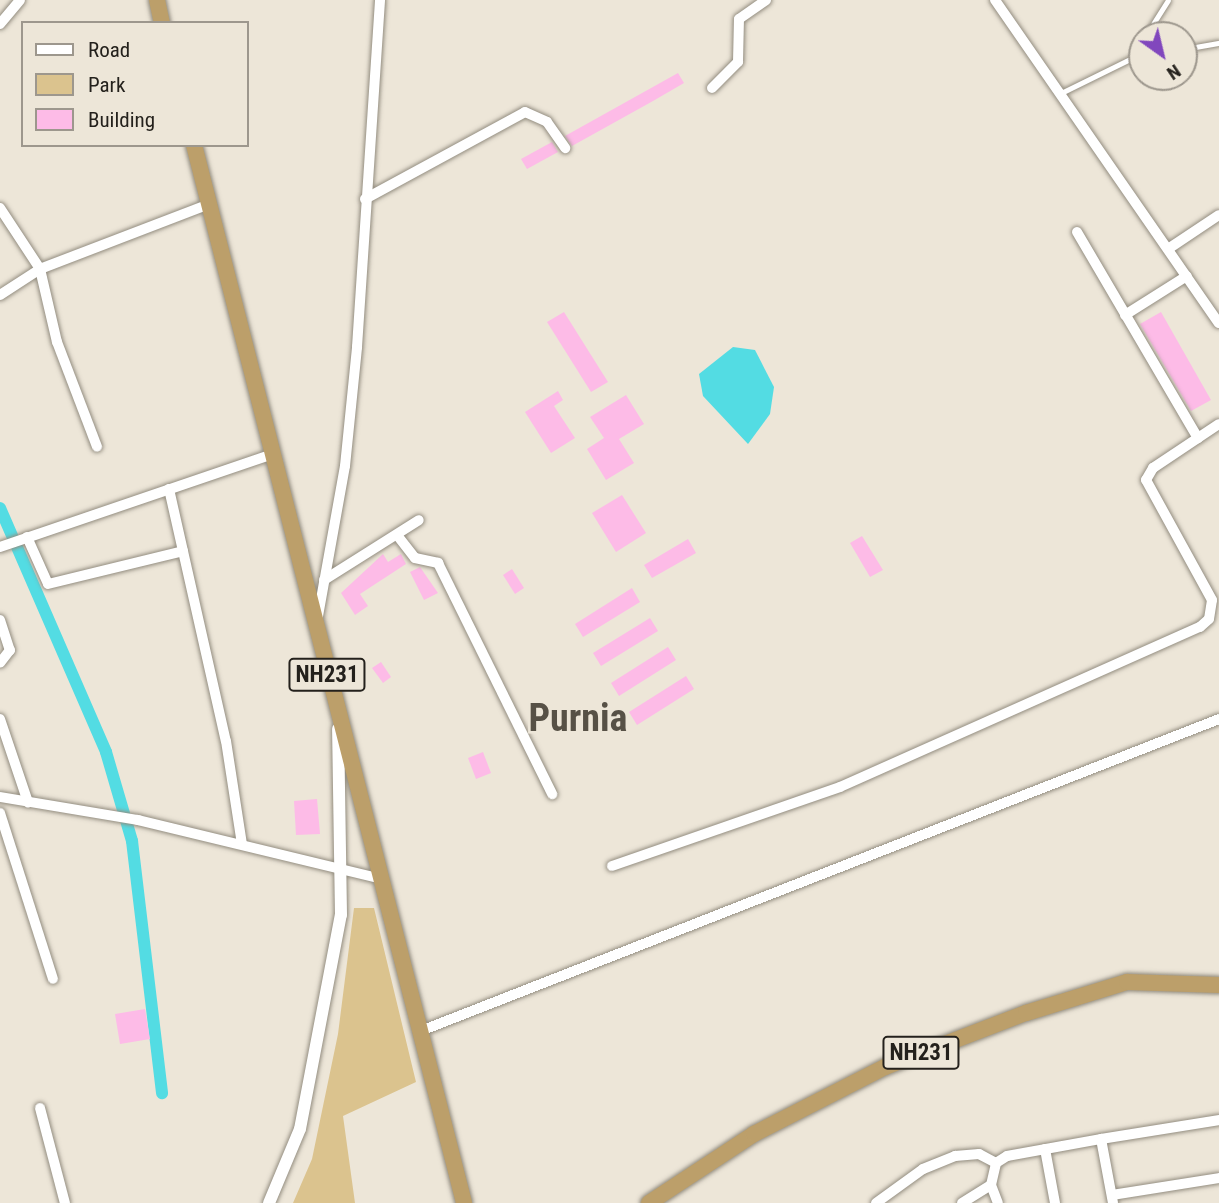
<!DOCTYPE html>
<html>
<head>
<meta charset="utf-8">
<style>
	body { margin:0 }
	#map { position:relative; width:1219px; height:1203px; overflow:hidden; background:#ede6d8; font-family:"Roboto Condensed",sans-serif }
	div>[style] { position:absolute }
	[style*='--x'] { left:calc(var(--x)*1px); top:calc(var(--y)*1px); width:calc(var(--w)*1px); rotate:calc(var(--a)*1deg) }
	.green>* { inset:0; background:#dbc38e }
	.water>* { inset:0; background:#53dce3 }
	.canal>* { height:12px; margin:-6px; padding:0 6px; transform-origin:6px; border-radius:6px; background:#53dce3 }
	.building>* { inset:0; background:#fdbbe7 }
	.roads { filter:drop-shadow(0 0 2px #938d80) drop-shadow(0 0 2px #938d80) }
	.service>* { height:5px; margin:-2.5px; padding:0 2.5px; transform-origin:2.5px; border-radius:2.5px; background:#fff }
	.minor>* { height:10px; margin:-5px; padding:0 5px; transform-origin:5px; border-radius:5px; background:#fff }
	.tertiary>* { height:12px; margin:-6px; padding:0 6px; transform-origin:6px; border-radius:6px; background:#fff }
	.trunk>* { height:16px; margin:-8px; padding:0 8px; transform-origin:8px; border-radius:8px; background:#bc9f6a }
	span { translate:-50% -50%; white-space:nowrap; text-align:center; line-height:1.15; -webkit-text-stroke:5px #ede6d8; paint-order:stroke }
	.shield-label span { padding:2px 5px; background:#ede6d8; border:2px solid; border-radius:5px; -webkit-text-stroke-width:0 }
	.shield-label { font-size:23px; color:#24211c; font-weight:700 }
	.town-label { font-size:38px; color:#575146; font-weight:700 }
	.legend { position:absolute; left:21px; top:21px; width:228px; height:126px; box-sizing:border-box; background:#ede6d8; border:2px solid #9d978d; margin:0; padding:9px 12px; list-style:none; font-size:21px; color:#24211c }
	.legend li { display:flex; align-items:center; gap:14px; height:35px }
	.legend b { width:35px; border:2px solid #9d978d }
	.north { position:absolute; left:1128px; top:21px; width:70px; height:70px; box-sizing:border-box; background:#ede6d8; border:2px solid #9d978d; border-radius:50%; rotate:146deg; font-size:19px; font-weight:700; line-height:28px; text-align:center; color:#24211c }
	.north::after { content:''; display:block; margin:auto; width:24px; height:32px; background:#8147bd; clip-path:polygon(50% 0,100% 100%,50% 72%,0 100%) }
</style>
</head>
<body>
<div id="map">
	<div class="green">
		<div style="clip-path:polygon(354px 908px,374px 908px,416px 1082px,343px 1116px,355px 1203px,293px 1203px,312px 1159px,338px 1034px)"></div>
	</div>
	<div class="water">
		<div style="clip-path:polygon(733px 347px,755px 350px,774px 387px,770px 414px,748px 444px,703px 396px,699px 374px)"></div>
	</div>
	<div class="canal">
		<div style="--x:0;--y:508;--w:266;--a:66.5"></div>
		<div style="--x:106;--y:752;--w:93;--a:73.7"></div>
		<div style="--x:132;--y:841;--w:254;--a:83.2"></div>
	</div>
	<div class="building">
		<div style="clip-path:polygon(678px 73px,684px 83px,653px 101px,572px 146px,565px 136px)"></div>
		<div style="clip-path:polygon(552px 142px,558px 152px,527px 169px,521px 159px)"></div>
		<div style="clip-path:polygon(564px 312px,608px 382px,591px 392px,547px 322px)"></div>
		<div style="clip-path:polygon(1161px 312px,1211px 400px,1191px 411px,1140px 324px)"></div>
		<div style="clip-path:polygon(558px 391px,563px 400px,554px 406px,575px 438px,551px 453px,525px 412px)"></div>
		<div style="clip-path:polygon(626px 395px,644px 424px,619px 439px,634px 463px,606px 480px,587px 449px,604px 438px,590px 417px)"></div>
		<div style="clip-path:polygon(622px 495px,646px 533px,616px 552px,592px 513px)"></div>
		<div style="clip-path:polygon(862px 536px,883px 570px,870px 577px,850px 543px)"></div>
		<div style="clip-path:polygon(688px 539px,696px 553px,652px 578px,644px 565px)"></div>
		<div style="clip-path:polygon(383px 554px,388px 562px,401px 554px,406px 564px,360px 594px,368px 606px,355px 615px,341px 593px)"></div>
		<div style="clip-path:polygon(420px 567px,438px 593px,424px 600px,410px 572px)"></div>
		<div style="clip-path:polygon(512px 569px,524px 588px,515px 594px,503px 575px)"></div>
		<div style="clip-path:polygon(632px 588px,640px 602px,583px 637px,575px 624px)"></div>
		<div style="clip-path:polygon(650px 618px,658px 631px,601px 666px,593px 653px)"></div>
		<div style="clip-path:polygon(668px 647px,676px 660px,619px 696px,611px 683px)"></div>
		<div style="clip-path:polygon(381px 662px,391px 677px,383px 683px,372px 668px)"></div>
		<div style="clip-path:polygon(686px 676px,694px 689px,637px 725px,629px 712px)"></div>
		<div style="clip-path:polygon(483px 752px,491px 773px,476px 779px,468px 758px)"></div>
		<div style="clip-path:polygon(317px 799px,320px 834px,296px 835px,294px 801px)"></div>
		<div style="clip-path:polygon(145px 1009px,150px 1039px,120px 1044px,115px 1014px)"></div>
	</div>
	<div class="roads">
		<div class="service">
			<div style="--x:1146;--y:35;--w:41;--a:-57.8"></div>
			<div style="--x:1184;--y:49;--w:36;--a:-10"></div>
			<div style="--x:1063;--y:92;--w:77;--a:-26.2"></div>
			<div style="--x:1132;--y:58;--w:20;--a:-60"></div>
		</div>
		<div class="minor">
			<div style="--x:995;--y:0;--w:393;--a:55.3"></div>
			<div style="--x:0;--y:24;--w:31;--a:-50"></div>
			<div style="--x:712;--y:88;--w:37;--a:-45"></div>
			<div style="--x:738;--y:62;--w:43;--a:-88.7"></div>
			<div style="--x:739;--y:19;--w:33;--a:-35"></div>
			<div style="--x:365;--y:199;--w:182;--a:-28.5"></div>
			<div style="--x:525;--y:112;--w:24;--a:24"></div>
			<div style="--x:547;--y:122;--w:32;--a:55"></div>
			<div style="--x:0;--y:208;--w:73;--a:56.7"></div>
			<div style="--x:40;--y:269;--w:75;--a:76.9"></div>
			<div style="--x:57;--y:342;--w:112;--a:69.1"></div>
			<div style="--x:1077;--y:232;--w:239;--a:59.6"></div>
			<div style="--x:1168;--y:249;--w:61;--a:-33.7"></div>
			<div style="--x:0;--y:295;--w:48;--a:-33"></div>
			<div style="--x:40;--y:269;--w:181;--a:-21"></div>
			<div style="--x:1125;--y:315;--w:73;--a:-32.2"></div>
			<div style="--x:169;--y:489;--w:258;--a:77.3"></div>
			<div style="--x:226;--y:741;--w:104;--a:81.2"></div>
			<div style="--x:397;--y:535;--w:29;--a:52"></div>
			<div style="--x:415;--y:558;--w:24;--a:12"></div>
			<div style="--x:438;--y:563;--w:258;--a:63.7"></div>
			<div style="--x:27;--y:537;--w:51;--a:65.9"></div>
			<div style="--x:48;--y:584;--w:139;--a:-13.7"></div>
			<div style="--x:0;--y:547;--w:286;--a:-18.8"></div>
			<div style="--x:324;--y:580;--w:112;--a:-32.3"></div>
			<div style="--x:318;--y:616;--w:152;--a:-79.8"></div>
			<div style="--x:345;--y:466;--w:120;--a:-84.2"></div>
			<div style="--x:357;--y:347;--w:348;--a:-86.2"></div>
			<div style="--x:0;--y:620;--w:32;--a:72"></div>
			<div style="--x:10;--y:650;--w:16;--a:128"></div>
			<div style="--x:0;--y:719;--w:88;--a:71.4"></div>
			<div style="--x:0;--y:797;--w:140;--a:9.5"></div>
			<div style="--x:138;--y:820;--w:247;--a:13.6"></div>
			<div style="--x:0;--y:813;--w:174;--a:72.3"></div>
			<div style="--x:612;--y:866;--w:241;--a:-19.1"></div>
			<div style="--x:840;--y:787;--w:394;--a:-24"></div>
			<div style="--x:1200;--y:627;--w:12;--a:-42"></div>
			<div style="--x:1209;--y:619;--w:19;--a:-81"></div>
			<div style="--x:1212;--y:600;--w:137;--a:-118.8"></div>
			<div style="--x:1146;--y:480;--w:14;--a:-60"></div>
			<div style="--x:1153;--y:468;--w:79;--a:-33.7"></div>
			<div style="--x:418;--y:1032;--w:860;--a:-21.34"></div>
			<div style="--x:40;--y:1108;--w:98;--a:75.3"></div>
			<div style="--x:1045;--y:1149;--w:55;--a:79.5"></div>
			<div style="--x:991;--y:1185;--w:23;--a:-77"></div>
			<div style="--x:996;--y:1163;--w:13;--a:-32"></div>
			<div style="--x:1007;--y:1156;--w:96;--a:-10.3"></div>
			<div style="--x:1112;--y:1195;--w:108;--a:-9"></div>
			<div style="--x:876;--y:1203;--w:58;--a:-35.9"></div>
			<div style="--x:923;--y:1169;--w:35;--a:-22"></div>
			<div style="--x:955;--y:1156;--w:24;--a:-5"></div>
			<div style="--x:979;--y:1154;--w:19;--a:28"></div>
			<div style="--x:962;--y:1203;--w:34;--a:-32"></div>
			<div style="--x:991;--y:1185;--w:19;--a:69"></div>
			<div style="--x:1113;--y:1203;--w:65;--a:-100.6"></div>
			<div style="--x:1101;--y:1139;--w:120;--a:-9.1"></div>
		</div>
		<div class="tertiary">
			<div style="--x:269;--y:1203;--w:80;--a:-67.3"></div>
			<div style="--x:300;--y:1129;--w:218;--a:-79.2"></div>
			<div style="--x:341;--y:915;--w:186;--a:-90.9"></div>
		</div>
		<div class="trunk">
			<div style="--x:157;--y:0;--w:24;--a:78"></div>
			<div style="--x:194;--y:145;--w:1092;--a:75.68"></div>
			<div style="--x:649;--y:1203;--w:126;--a:-33.3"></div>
			<div style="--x:754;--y:1134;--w:147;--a:-27.1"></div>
			<div style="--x:885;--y:1067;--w:151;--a:-21"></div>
			<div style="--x:1026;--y:1013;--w:106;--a:-17.1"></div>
			<div style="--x:1127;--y:982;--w:92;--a:1.9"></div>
		</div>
	</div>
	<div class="shield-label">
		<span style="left:327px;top:675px">NH231</span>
		<span style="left:921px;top:1053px">NH231</span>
	</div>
	<div class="town-label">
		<span style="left:578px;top:719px">Purnia</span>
	</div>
	<ul class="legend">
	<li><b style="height:9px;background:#fff"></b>Road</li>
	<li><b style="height:19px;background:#dbc38e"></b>Park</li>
	<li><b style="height:19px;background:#fdbbe7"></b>Building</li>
	</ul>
	<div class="north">N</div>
</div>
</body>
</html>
